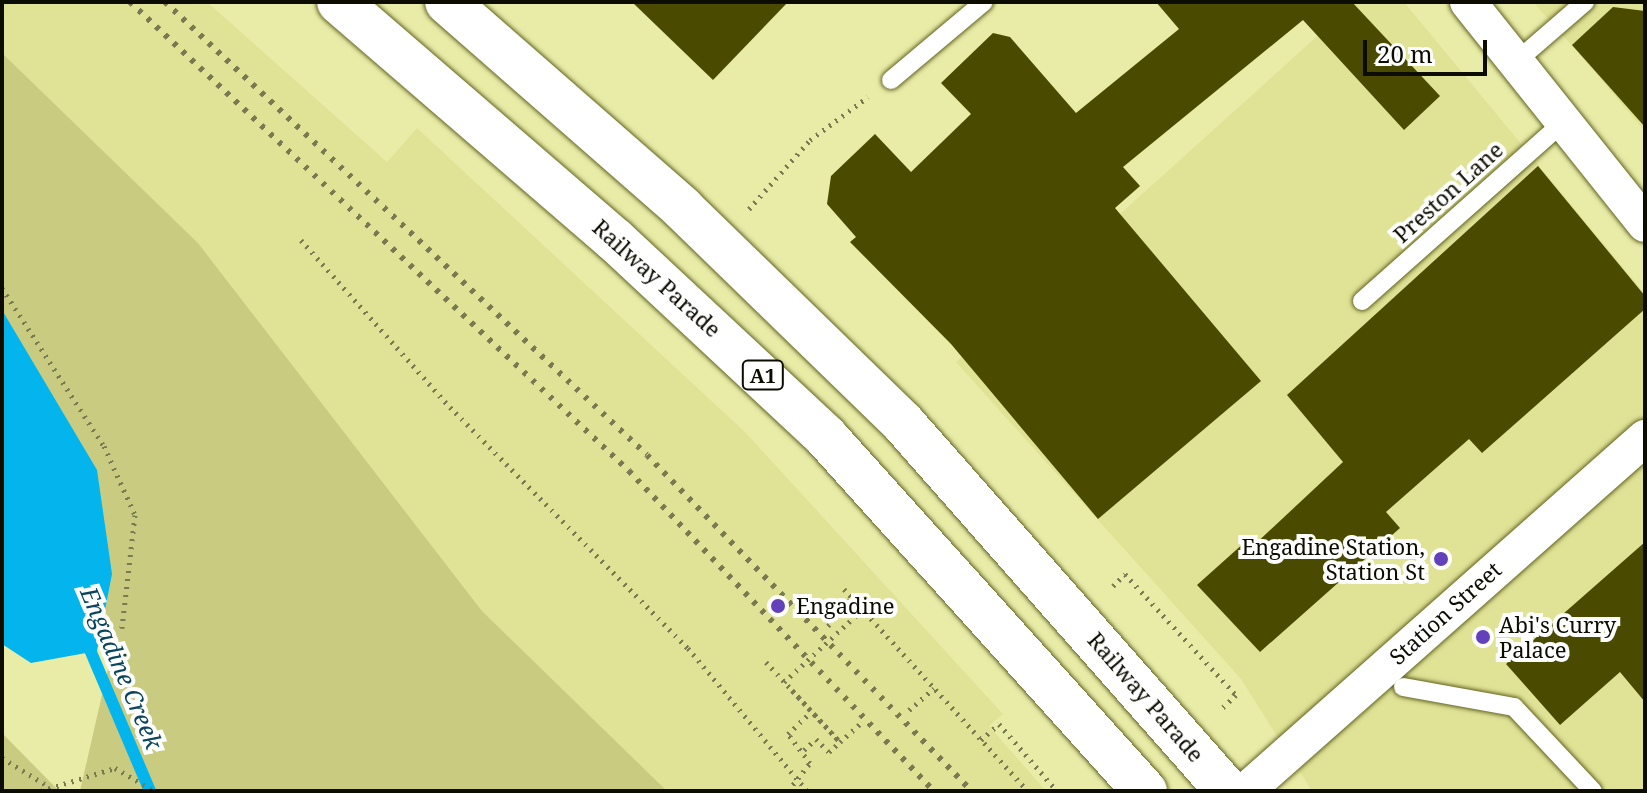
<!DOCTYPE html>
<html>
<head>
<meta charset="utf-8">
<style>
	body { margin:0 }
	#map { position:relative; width:1647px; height:793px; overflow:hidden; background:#e8eca7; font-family:"Noto Serif",serif }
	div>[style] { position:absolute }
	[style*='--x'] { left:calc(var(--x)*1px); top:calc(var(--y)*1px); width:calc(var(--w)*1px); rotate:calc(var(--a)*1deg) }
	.built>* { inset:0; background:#e0e396 }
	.green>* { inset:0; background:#c8cb80 }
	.water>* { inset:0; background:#03b4ed }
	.stream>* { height:12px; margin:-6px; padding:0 6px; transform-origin:6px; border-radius:6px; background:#03b4ed }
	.building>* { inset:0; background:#4a4a01 }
	.path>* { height:5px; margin-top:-2.5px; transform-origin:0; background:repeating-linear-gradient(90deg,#787a52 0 2px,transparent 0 8px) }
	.roads { filter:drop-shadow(0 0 2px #626320) drop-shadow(0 0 2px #626320) }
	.lane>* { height:18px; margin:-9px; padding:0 9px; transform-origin:9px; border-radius:9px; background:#fff }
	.street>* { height:36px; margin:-18px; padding:0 18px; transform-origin:18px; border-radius:18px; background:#fff }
	.highway>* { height:44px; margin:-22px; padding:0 22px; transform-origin:22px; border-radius:22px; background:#fff }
	.rail>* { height:6px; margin-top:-3px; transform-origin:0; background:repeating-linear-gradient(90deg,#797a52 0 4px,transparent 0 12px) }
	.path-bridge>* { height:5px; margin-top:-2.5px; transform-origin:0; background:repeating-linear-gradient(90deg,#787a52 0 2px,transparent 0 8px) }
	.dots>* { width:22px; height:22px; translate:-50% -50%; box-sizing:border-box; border:4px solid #fff; border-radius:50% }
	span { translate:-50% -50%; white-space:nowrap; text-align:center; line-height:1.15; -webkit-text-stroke:8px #fff; paint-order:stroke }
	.shield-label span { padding:2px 6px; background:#fff; border:2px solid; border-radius:6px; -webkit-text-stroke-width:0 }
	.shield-label { font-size:20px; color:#0d0c00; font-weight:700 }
	.street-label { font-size:22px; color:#0d0c00 }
	.poi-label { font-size:22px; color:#0d0c00 }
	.right { translate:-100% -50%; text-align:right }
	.left { translate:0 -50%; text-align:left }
	.water-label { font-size:24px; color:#09465d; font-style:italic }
	.frame { position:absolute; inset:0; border:4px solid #0d0c00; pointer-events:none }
	.scale { position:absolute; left:1363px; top:40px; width:124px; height:36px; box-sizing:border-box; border:4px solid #0d0c00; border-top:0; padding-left:10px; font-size:24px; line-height:28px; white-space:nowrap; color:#0d0c00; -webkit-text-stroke:6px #fff; paint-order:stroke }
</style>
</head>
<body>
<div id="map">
	<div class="built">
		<div style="clip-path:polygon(2px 2px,207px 2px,387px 162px,417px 128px,745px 432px,1003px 714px,989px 726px,1046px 791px,667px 791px,482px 611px,198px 243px,2px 53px)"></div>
		<div style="clip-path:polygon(1355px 2px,1404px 2px,1645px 294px,1645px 791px,1312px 791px,1241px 679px,956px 362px)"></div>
		<div style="clip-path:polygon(1533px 2px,1645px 2px,1645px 131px,1567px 40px)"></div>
	</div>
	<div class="green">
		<div style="clip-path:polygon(2px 53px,198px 243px,482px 611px,667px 791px,80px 791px,116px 634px,2px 397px)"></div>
		<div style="clip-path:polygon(2px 733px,59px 791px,2px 791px)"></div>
	</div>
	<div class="water">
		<div style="clip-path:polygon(2px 310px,97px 470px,112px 574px,97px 651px,31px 663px,2px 644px)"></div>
	</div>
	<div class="stream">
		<div style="--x:85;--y:638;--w:166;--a:67"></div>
	</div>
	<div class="building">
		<div style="clip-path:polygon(632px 2px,788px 2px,713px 80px)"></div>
		<div style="clip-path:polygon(1156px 2px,1352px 2px,1440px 96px,1404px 130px,1303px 20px,1123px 167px,1140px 186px,1115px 208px,1261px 381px,1098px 519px,951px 344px,850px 242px,856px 237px,827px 204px,831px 176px,875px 134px,911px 172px,971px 114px,941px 83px,993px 33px,1010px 37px,1076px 113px,1179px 29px)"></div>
		<div style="clip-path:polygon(1613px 7px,1645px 11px,1645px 127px,1572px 45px)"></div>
		<div style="clip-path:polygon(1538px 166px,1645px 296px,1645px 309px,1482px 453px,1469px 439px,1386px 512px,1400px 528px,1260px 652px,1197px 585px,1245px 542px,1251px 548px,1343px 462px,1287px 395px)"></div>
		<div style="clip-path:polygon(1645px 542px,1645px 702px,1620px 672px,1560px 725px,1506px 664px)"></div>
	</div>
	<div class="path">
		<div style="--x:749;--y:209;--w:92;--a:-48.5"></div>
		<div style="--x:810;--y:140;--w:72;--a:-36.6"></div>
		<div style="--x:301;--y:240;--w:224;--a:48.3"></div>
		<div style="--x:450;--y:407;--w:339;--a:45.4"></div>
		<div style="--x:688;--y:648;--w:186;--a:50.2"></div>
		<div style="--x:2;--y:288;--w:188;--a:57.2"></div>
		<div style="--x:104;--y:446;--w:76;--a:65.8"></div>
		<div style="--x:135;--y:515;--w:114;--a:96.6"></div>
		<div style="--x:1113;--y:586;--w:17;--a:-45"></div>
		<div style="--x:1125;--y:574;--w:164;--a:47.5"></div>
		<div style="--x:1236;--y:695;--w:19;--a:137"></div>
		<div style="--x:844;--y:589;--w:273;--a:47.7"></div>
		<div style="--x:828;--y:626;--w:34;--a:-50"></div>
		<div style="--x:766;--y:662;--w:109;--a:47.2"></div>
		<div style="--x:792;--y:690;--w:71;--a:47.3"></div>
		<div style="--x:909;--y:710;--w:33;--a:-41"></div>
		<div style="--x:981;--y:740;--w:24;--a:-42"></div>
		<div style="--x:999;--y:724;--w:89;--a:49.1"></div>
		<div style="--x:840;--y:742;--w:27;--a:-42"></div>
		<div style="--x:804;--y:750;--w:16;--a:-43"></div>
		<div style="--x:816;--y:739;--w:18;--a:45"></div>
		<div style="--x:829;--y:752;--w:12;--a:-42"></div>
		<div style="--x:2;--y:758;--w:52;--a:31.5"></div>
		<div style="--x:41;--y:791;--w:77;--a:-17.3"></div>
		<div style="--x:115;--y:768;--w:45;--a:30.5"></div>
		<div style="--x:788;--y:791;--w:36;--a:-52"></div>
		<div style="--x:810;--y:763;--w:36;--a:-127"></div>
		<div style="--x:788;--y:734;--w:29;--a:-44"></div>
	</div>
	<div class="roads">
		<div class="lane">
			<div style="--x:1518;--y:60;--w:89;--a:-40.9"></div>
			<div style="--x:891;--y:80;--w:121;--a:-40"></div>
			<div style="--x:1362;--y:301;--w:274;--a:-41.6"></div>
			<div style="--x:1403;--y:687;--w:113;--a:10.2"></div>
			<div style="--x:1514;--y:707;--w:115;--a:46.8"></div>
		</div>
		<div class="street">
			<div style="--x:1468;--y:2;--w:284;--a:51.4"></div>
			<div style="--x:1246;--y:791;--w:533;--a:-41.5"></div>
		</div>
		<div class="highway">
			<div style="--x:339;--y:2;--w:364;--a:40.8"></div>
			<div style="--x:615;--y:240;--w:289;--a:43"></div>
			<div style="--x:826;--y:437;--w:477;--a:48"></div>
			<div style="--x:447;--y:2;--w:313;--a:41.2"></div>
			<div style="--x:682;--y:208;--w:308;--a:44.2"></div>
			<div style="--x:903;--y:423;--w:490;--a:48.6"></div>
		</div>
	</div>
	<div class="rail">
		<div style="--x:130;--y:2;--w:685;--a:43.22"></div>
		<div style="--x:629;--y:471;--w:442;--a:46.4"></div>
		<div style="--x:165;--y:2;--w:661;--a:43.22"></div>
		<div style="--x:647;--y:455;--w:467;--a:46"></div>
	</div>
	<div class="path-bridge">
		<div style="--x:784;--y:682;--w:108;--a:-42.7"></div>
	</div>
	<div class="dots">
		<div style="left:1441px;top:559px;background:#6241ba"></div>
		<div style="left:778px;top:606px;background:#6241ba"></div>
		<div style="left:1483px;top:637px;background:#6241ba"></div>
	</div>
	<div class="shield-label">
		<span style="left:763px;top:375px">A1</span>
	</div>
	<div class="street-label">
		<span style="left:1448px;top:192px;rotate:-42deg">Preston Lane</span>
		<span style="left:657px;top:278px;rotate:42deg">Railway Parade</span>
		<span style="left:1445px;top:613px;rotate:-42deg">Station Street</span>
		<span style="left:1146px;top:697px;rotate:49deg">Railway Parade</span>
	</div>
	<div class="poi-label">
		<span class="right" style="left:1425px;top:559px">Engadine Station,<br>Station St</span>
		<span class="left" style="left:796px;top:606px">Engadine</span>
		<span class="left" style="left:1499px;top:637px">Abi's Curry<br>Palace</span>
	</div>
	<div class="water-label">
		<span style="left:122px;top:668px;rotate:67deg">Engadine Creek</span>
	</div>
	<div class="frame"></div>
	<div class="scale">20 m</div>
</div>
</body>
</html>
